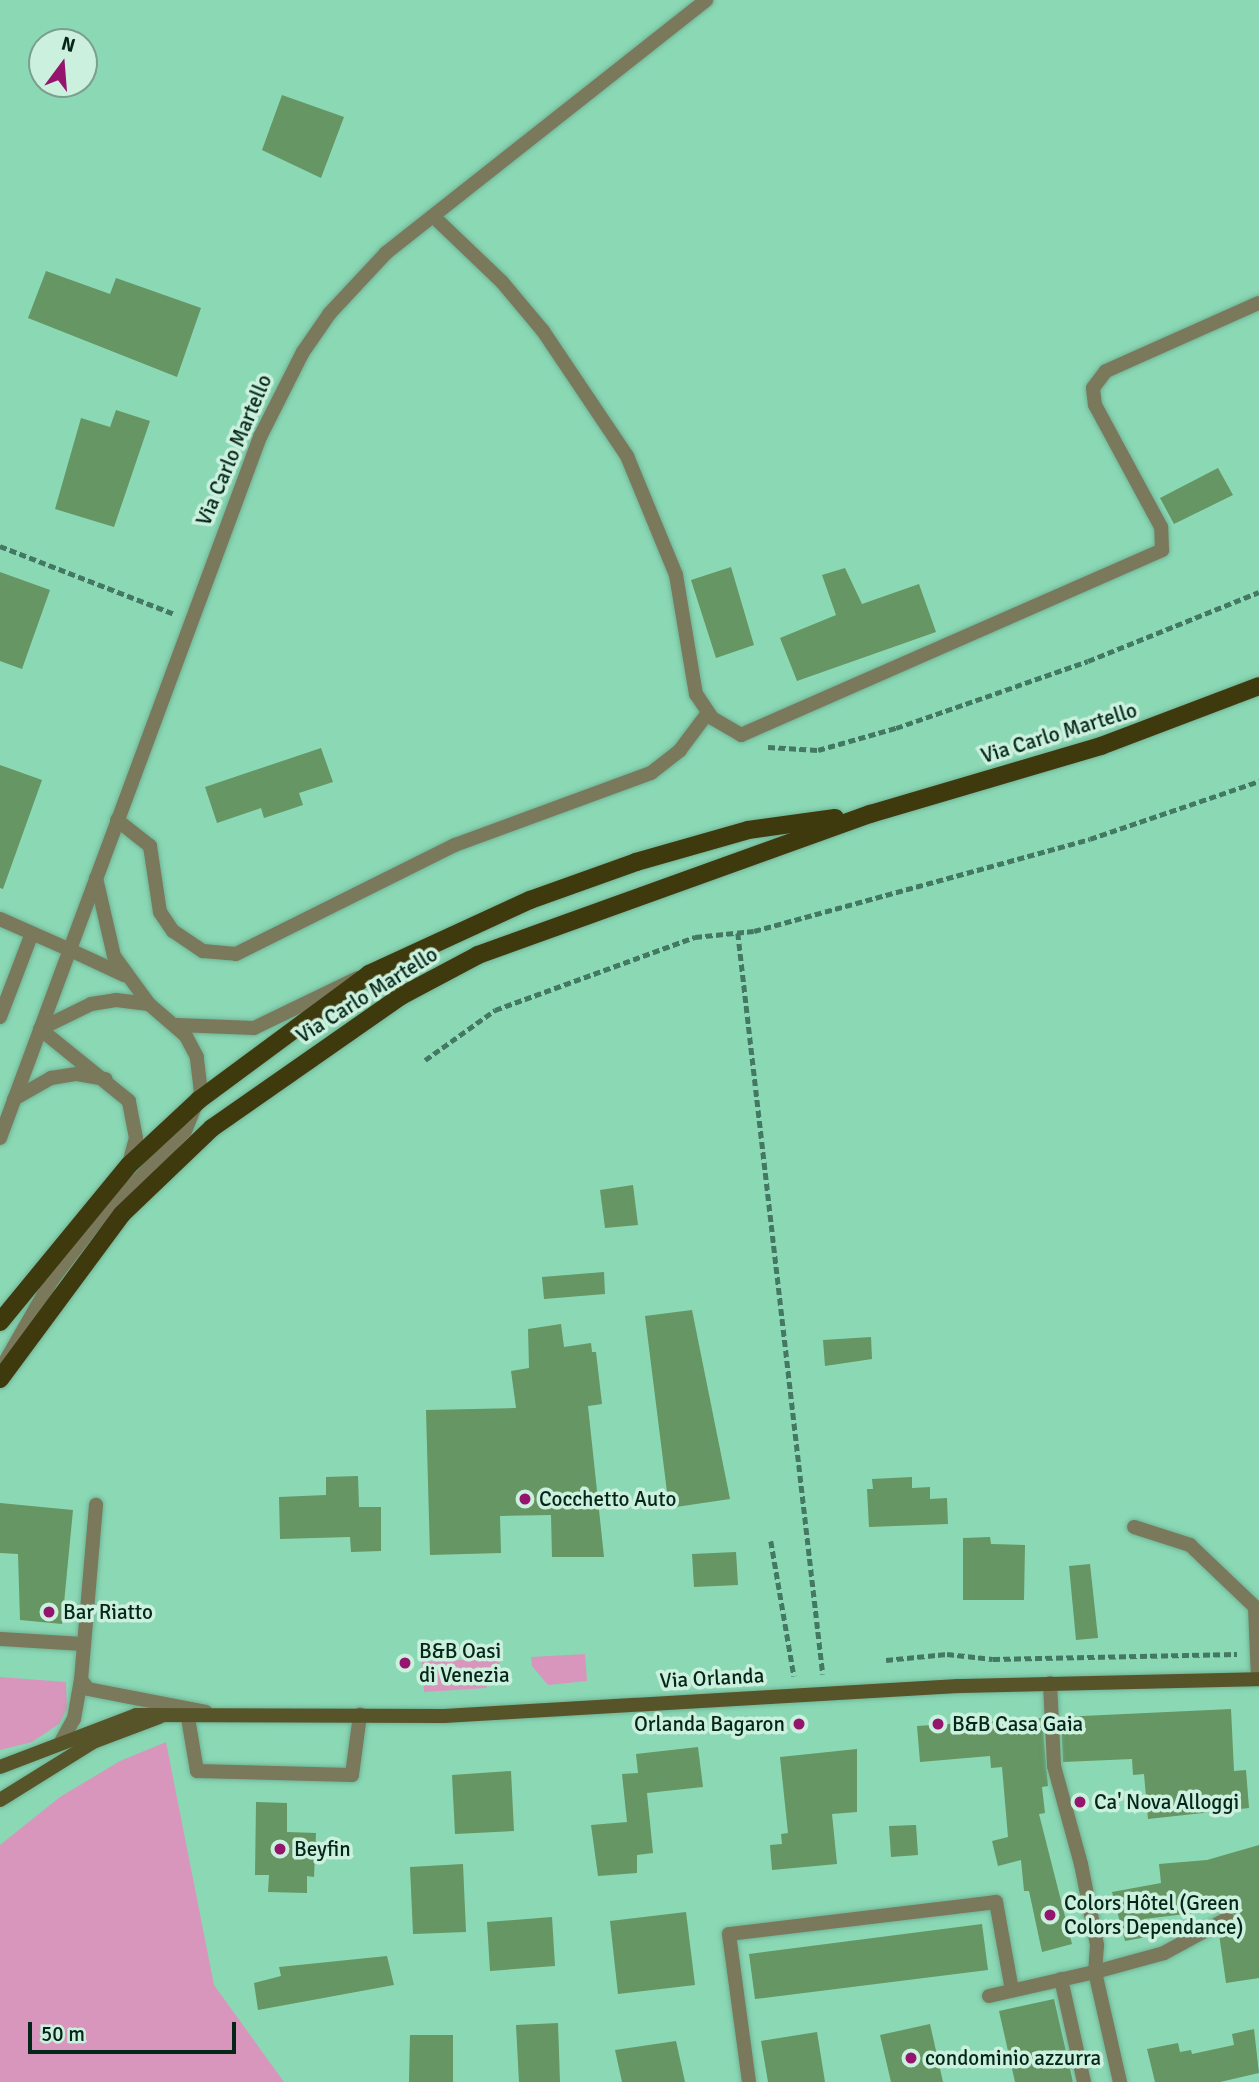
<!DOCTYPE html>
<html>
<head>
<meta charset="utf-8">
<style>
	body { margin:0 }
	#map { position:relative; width:1259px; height:2082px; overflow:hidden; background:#8bd8b5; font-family:Signika,sans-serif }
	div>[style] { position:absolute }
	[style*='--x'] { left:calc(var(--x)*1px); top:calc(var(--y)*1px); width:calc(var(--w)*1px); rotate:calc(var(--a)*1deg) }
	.green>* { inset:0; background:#d896bc }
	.building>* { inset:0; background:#659663 }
	.path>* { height:4.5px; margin-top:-2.25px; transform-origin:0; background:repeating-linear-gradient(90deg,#437962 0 7px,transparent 0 10.5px) }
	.roads { filter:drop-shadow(0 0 2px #70b496) drop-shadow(0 0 2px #70b496) }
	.lane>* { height:14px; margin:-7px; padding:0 7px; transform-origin:7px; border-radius:7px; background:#7b795c }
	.street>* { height:14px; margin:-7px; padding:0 7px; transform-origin:7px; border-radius:7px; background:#7b795c }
	.secondary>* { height:14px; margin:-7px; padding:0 7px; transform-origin:7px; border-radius:7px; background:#585429 }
	.primary>* { height:18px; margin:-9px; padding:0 9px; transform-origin:9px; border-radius:9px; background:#3f3a0d }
	.dots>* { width:19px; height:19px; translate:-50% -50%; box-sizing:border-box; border:4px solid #cbf0dd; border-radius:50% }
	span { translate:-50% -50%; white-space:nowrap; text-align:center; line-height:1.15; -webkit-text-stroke:7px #cbf0dd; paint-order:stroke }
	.street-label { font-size:21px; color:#042619 }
	.poi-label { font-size:21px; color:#042619 }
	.left { translate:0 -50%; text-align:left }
	.right { translate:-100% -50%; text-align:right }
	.north { position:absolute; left:28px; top:28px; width:70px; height:70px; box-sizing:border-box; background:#cbf0dd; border:2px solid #7b9f8f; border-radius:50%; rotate:16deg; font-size:19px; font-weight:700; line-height:28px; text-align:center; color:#042619 }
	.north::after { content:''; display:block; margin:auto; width:24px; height:32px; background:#94146e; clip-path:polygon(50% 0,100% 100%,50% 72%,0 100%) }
	.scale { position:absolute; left:28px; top:2022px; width:208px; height:32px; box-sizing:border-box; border:4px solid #042619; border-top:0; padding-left:9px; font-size:21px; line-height:24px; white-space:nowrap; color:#042619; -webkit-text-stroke:5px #cbf0dd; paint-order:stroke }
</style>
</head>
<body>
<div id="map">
	<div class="green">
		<div style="clip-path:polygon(585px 1654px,587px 1681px,548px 1685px,532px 1666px,531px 1657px)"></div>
		<div style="clip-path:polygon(502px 1658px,486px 1688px,424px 1692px,422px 1662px)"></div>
		<div style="clip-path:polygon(0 1677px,66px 1682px,67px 1709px,59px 1724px,32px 1742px,0 1750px)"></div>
		<div style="clip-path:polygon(166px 1742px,214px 1985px,284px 2082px,0 2082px,0 1845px,60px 1797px,120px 1761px)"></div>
	</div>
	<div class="building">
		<div style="clip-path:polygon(282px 95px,344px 117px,321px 178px,262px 150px)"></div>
		<div style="clip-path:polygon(46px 271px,110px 294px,116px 278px,201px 308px,177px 377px,28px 318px)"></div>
		<div style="clip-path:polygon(116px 410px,150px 421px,114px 527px,55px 509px,81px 418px,110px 427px)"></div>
		<div style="clip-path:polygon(1218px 468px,1233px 495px,1174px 524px,1160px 498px)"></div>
		<div style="clip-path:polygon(731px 567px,754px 645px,716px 658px,691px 580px)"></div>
		<div style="clip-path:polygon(845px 568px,862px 604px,919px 584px,936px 632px,797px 681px,780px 638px,836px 615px,822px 575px)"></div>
		<div style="clip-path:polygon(0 572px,50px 590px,22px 669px,0 661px)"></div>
		<div style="clip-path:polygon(321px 748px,333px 782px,299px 793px,303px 805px,264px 818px,261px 808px,217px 823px,205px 787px)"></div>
		<div style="clip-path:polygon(0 765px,42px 780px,3px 889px,0 888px)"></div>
		<div style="clip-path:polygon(633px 1185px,638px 1225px,605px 1228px,600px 1190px)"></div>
		<div style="clip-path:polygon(604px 1272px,605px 1294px,544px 1299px,542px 1277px)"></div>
		<div style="clip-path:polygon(692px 1310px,730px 1499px,669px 1508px,645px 1316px)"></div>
		<div style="clip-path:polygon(561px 1324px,564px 1347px,591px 1343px,592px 1352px,596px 1352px,602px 1404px,588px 1406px,604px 1557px,552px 1557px,551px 1515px,500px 1516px,501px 1553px,430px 1555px,426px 1410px,516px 1408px,511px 1371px,529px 1368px,528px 1329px)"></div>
		<div style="clip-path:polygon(871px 1337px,872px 1359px,825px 1366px,823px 1340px)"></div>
		<div style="clip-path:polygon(358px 1476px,359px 1507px,381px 1507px,381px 1551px,351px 1552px,350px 1537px,280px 1539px,279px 1497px,326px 1495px,326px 1477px)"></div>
		<div style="clip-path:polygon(912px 1477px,912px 1488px,930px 1487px,930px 1499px,947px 1498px,948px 1524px,869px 1527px,867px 1489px,873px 1489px,872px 1479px)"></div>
		<div style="clip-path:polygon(0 1503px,73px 1510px,62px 1624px,20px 1620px,18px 1554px,0 1553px)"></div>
		<div style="clip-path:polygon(990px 1537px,991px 1544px,1025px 1545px,1024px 1600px,963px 1600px,963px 1538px)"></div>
		<div style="clip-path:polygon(736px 1552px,738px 1585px,694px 1587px,692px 1554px)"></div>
		<div style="clip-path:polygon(1090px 1564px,1098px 1638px,1076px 1640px,1069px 1566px)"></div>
		<div style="clip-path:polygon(1231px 1709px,1234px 1771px,1246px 1770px,1249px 1808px,1148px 1819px,1144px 1774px,1133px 1775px,1132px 1759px,1063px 1762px,1061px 1717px)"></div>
		<div style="clip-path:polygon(1042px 1718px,1048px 1786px,1042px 1787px,1045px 1813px,1039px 1814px,1072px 1944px,1042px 1952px,1029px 1891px,1024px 1891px,1021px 1860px,998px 1866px,992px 1841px,1008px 1837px,1002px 1767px,991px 1768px,990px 1756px,920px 1762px,917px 1726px)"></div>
		<div style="clip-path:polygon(698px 1747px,703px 1787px,647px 1793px,653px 1853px,637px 1855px,637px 1873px,598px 1876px,591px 1825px,627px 1822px,622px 1774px,638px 1773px,636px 1754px)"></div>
		<div style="clip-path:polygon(857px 1749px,857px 1812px,832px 1814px,837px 1864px,772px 1870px,770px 1845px,782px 1844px,781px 1834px,788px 1833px,780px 1757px)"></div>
		<div style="clip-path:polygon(511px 1771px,514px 1831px,455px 1834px,452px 1775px)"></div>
		<div style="clip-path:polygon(256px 1802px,287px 1803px,287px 1832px,316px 1833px,314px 1877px,307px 1876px,307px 1893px,268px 1892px,269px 1875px,255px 1875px)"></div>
		<div style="clip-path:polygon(916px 1825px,918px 1855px,891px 1857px,889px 1826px)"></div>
		<div style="clip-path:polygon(1259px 1845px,1259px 1978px,1226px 1983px,1219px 1934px,1237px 1919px,1228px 1909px,1144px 1919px,1147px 1937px,1125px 1941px,1112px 1892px,1161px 1883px,1159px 1864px,1207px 1860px)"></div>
		<div style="clip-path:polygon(463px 1864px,466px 1932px,413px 1934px,410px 1867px)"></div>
		<div style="clip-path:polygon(686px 1912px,695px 1985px,618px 1994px,610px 1921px)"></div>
		<div style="clip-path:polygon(552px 1917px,555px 1966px,490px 1971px,487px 1922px)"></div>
		<div style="clip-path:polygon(982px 1924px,988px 1970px,755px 1999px,749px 1954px)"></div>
		<div style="clip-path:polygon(387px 1956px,394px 1985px,258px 2010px,254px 1983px,281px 1976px,279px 1967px)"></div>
		<div style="clip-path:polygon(1054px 1999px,1073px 2082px,1015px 2082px,999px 2011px)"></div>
		<div style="clip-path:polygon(558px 2023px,560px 2082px,519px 2082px,516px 2025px)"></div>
		<div style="clip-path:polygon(930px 2024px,943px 2082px,891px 2082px,880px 2035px)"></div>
		<div style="clip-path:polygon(1254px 2029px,1259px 2073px,1220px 2082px,1155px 2082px,1147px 2049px,1178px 2043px,1180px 2052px,1191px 2050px,1192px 2054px,1234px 2045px,1232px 2034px)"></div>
		<div style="clip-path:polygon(817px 2032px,825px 2082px,768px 2082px,761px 2041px)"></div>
		<div style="clip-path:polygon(410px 2035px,453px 2035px,453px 2082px,409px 2082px)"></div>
		<div style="clip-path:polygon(676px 2041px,685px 2082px,622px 2082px,615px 2050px)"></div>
	</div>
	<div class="path">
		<div style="--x:0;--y:546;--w:187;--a:21.3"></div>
		<div style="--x:768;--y:747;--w:50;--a:3.4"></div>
		<div style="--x:818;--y:750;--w:81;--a:-15.8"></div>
		<div style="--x:896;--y:728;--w:203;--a:-19.2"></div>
		<div style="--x:1088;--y:661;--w:184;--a:-22"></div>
		<div style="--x:738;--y:933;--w:746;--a:83.46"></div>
		<div style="--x:425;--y:1060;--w:86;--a:-35.5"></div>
		<div style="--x:495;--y:1010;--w:213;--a:-20.1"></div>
		<div style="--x:695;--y:937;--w:59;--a:-5.8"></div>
		<div style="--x:754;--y:931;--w:348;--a:-15.3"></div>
		<div style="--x:1090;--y:839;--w:179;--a:-18.9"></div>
		<div style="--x:771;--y:1541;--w:137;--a:80.3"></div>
		<div style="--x:886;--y:1660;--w:61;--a:-5.6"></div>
		<div style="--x:947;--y:1654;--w:46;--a:6.2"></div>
		<div style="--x:993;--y:1659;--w:244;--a:-1.2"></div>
	</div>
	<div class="roads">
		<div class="lane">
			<div style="--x:0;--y:919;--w:74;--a:23.8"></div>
			<div style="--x:0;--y:1017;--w:87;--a:-69.1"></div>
			<div style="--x:1134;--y:1527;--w:59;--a:17.8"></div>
			<div style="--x:1190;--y:1545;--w:90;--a:43.6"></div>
			<div style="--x:1255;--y:1607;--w:72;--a:87.6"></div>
			<div style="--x:187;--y:1712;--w:60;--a:80.4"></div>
			<div style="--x:197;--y:1771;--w:155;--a:1.5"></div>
			<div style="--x:352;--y:1775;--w:61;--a:-82.4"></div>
			<div style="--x:1095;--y:1972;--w:72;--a:-15.4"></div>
			<div style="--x:1164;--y:1953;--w:72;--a:-28.4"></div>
			<div style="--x:1061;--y:1979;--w:106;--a:77.4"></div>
			<div style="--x:749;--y:2082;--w:149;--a:-97.7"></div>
			<div style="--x:729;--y:1934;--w:269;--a:-6.8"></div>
			<div style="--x:996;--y:1902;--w:89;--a:79.7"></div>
		</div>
		<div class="street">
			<div style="--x:433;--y:216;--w:95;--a:43.7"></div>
			<div style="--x:502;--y:282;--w:64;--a:50.1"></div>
			<div style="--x:543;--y:331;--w:151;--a:56.1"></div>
			<div style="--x:627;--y:456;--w:129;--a:67.6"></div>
			<div style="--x:676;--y:575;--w:121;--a:80.5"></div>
			<div style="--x:696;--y:694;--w:29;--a:56"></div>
			<div style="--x:712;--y:718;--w:34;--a:30"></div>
			<div style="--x:741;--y:735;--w:460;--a:-23.7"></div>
			<div style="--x:1162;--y:550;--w:23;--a:-92"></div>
			<div style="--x:1161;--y:527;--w:139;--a:-118.4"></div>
			<div style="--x:1095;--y:405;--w:17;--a:-97"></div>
			<div style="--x:1093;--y:388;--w:21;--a:-53"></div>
			<div style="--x:1106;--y:371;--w:167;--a:-24"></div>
			<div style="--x:117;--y:820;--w:42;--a:38.2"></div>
			<div style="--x:150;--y:846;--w:67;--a:81.4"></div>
			<div style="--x:160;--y:912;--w:23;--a:56"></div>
			<div style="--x:173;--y:931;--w:36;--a:34"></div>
			<div style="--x:203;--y:951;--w:33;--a:5"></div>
			<div style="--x:236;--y:954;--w:245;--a:-26.5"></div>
			<div style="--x:455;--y:845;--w:209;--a:-20.2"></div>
			<div style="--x:651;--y:773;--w:37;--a:-38"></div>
			<div style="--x:680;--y:750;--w:45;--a:-53.1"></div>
			<div style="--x:68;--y:949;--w:62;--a:24.9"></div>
			<div style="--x:177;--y:1025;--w:77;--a:2.2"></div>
			<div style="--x:254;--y:1028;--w:115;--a:-25.7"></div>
			<div style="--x:14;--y:1099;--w:43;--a:-29.6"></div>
			<div style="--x:51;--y:1078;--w:26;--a:-9"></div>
			<div style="--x:77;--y:1074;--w:29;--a:10"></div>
			<div style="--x:0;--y:1138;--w:748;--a:-69.65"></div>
			<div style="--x:260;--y:437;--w:95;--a:-63.2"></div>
			<div style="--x:303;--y:352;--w:47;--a:-55.3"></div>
			<div style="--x:330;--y:313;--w:82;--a:-47"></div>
			<div style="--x:386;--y:253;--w:408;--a:-38.3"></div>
			<div style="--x:129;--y:1164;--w:27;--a:-75"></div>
			<div style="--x:136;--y:1138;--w:38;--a:-101"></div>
			<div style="--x:129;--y:1101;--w:114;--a:-141"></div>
			<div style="--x:40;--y:1029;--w:57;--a:-26.1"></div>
			<div style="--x:91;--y:1004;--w:25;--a:-9"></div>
			<div style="--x:116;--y:1000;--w:33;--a:7"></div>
			<div style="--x:5;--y:1362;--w:95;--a:-60.2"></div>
			<div style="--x:52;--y:1280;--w:68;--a:-52.8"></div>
			<div style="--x:93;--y:1226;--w:132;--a:-45.9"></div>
			<div style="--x:185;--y:1131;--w:42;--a:-67.7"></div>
			<div style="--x:201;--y:1092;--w:35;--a:-97"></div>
			<div style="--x:197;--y:1057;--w:24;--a:-118"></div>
			<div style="--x:186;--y:1036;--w:49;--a:-139.1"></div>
			<div style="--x:149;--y:1004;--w:59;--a:-126.1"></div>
			<div style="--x:114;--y:956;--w:80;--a:-103"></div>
			<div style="--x:0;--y:1639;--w:84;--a:3.4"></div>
			<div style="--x:81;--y:1680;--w:176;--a:-85.1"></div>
			<div style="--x:1050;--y:1683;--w:83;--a:87.2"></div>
			<div style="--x:1054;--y:1766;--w:102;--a:74.6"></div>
			<div style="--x:1081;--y:1864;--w:83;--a:78.8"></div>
			<div style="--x:1097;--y:1945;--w:27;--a:94"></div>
			<div style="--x:61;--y:1742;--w:26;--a:-61"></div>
			<div style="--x:74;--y:1719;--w:40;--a:-80"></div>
			<div style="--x:81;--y:1680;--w:11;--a:52"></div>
			<div style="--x:88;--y:1689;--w:120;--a:11"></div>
			<div style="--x:989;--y:1996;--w:109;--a:-12.8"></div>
			<div style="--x:1095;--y:1972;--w:113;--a:77.2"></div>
		</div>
		<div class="secondary">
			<div style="--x:0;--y:1767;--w:146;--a:-20.9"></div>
			<div style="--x:136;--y:1715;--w:308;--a:0.2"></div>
			<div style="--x:444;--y:1716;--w:515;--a:-3.34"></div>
			<div style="--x:958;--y:1686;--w:301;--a:-1.3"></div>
			<div style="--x:0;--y:1800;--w:110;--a:-31.9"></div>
			<div style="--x:93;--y:1742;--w:71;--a:-20.7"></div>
		</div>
		<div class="primary">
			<div style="--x:0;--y:1322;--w:203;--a:-50.6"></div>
			<div style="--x:129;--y:1165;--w:96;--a:-42.9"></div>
			<div style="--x:199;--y:1100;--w:212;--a:-36.5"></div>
			<div style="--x:369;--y:974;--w:177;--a:-24.7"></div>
			<div style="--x:530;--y:900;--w:113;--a:-19.7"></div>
			<div style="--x:636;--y:862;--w:116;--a:-15.9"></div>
			<div style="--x:748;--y:830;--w:88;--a:-7.9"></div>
			<div style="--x:0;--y:1379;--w:205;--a:-53.5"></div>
			<div style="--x:122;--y:1214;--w:124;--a:-43.7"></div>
			<div style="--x:212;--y:1128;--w:231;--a:-34.9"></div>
			<div style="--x:401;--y:996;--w:87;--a:-28"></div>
			<div style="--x:478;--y:955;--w:417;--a:-19.8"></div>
			<div style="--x:870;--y:814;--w:241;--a:-16.4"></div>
			<div style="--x:1101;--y:746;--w:169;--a:-20.8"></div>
		</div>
	</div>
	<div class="dots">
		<div style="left:525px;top:1499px;background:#94146e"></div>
		<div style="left:49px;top:1612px;background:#94146e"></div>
		<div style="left:405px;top:1663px;background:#94146e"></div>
		<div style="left:799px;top:1724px;background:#94146e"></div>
		<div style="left:938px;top:1724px;background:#94146e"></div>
		<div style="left:1080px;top:1802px;background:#94146e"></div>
		<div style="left:280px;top:1849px;background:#94146e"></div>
		<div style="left:1050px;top:1915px;background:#94146e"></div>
		<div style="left:911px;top:2058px;background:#94146e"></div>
	</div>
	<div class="street-label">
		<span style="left:234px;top:450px;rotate:-67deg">Via Carlo Martello</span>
		<span style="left:1059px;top:733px;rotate:-17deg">Via Carlo Martello</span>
		<span style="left:367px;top:995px;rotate:-32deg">Via Carlo Martello</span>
		<span style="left:712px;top:1678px;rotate:-3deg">Via Orlanda</span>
	</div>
	<div class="poi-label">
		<span class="left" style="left:539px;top:1499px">Cocchetto Auto</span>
		<span class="left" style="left:63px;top:1612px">Bar Riatto</span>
		<span class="left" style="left:419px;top:1663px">B&amp;B Oasi<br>di Venezia</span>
		<span class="right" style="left:785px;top:1724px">Orlanda Bagaron</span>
		<span class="left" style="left:952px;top:1724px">B&amp;B Casa Gaia</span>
		<span class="left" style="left:1094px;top:1802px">Ca' Nova Alloggi</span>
		<span class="left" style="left:294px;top:1849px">Beyfin</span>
		<span class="left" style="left:1064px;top:1915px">Colors Hôtel (Green<br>Colors Dependance)</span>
		<span class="left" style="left:925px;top:2058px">condominio azzurra</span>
	</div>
	<div class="north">N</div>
	<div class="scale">50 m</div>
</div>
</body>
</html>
